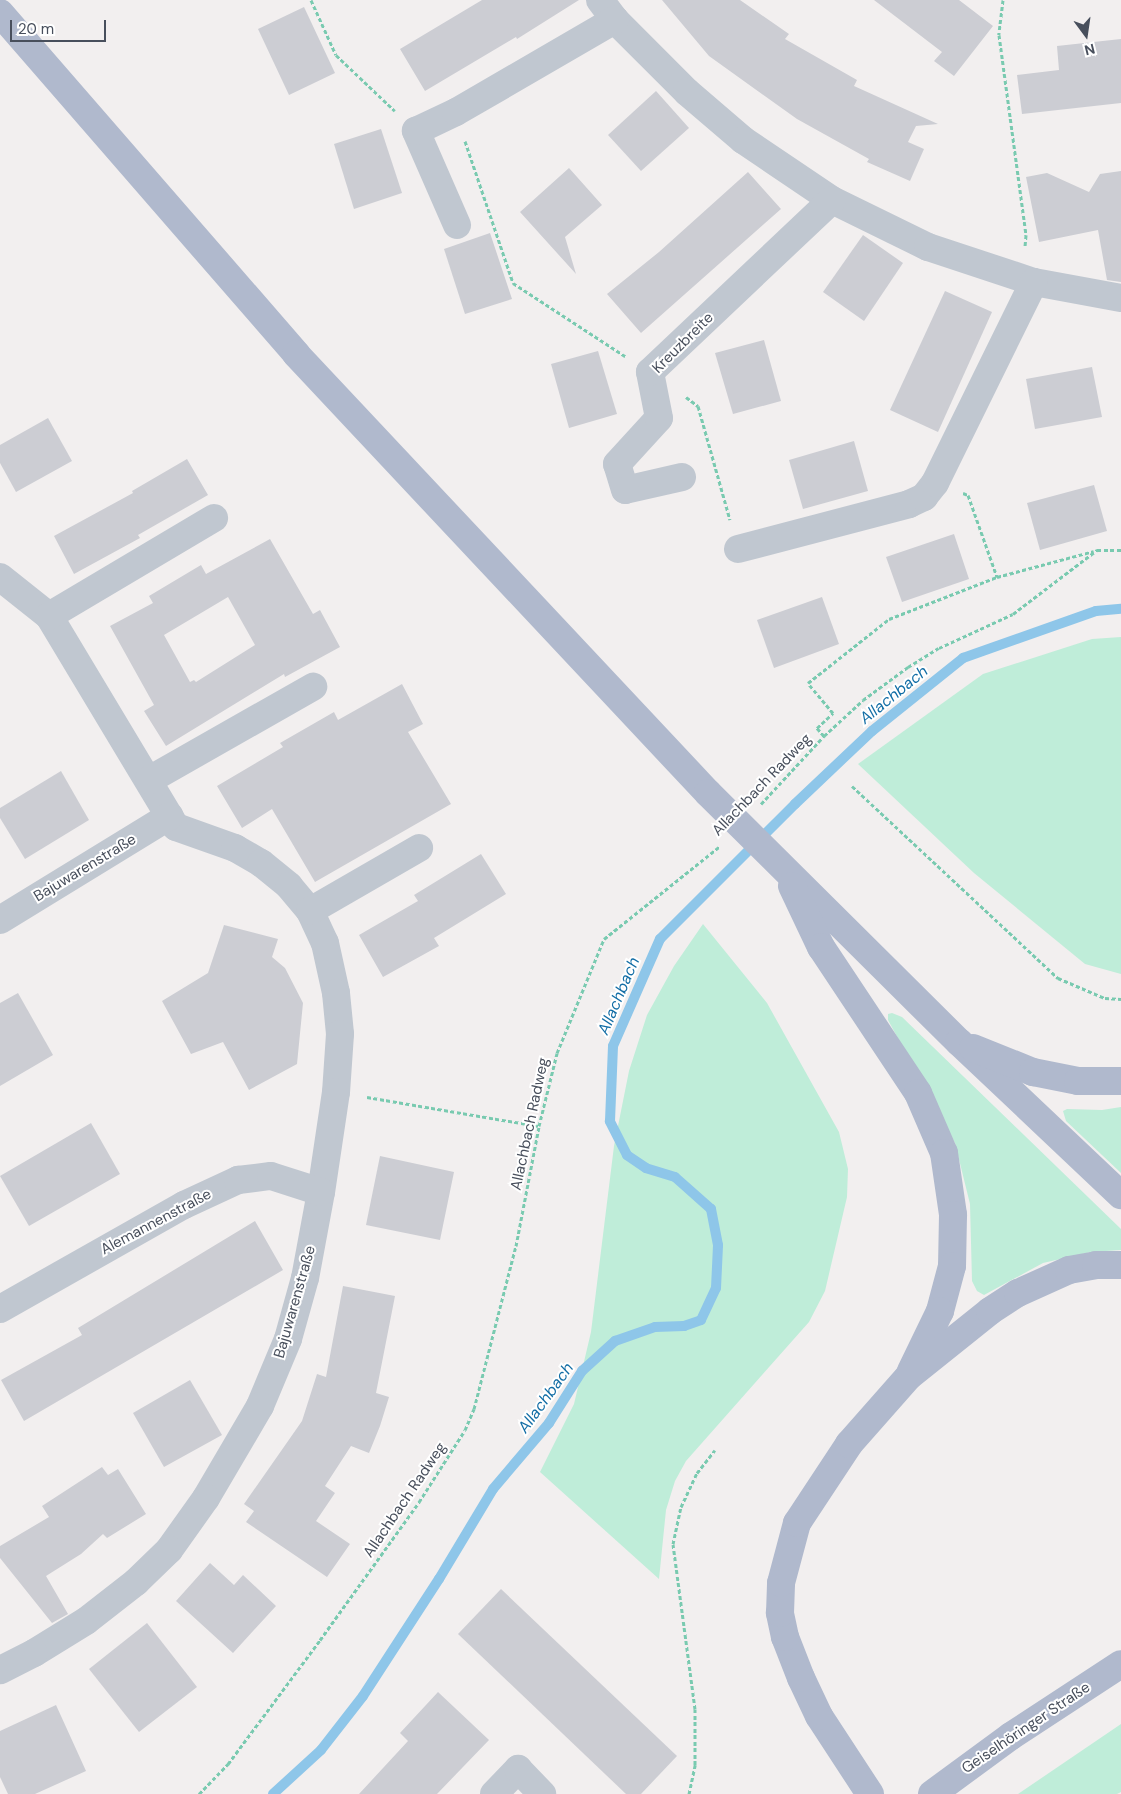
<!DOCTYPE html>
<html>
<head>
<meta charset="utf-8">
<style>
	body { margin:0 }
	#map { position:relative; width:1121px; height:1794px; overflow:hidden; background:#f2efef; font-family:"DM Sans",sans-serif }
	div>[style] { position:absolute }
	[style*='--x'] { left:calc(var(--x)*1px); top:calc(var(--y)*1px); width:calc(var(--w)*1px); rotate:calc(var(--a)*1deg) }
	.green>* { inset:0; background:#bfedd9 }
	.stream>* { height:10px; margin:-5px; padding:0 5px; transform-origin:5px; border-radius:5px; background:#8ec6e9 }
	.building>* { inset:0; background:#cccdd3 }
	.path>* { height:3px; margin-top:-1.5px; transform-origin:0; background:repeating-linear-gradient(90deg,#79cab0 0 4px,transparent 0 6.5px) }
	.minor>* { height:28px; margin:-14px; padding:0 14px; transform-origin:14px; border-radius:14px; background:#c0c7d0 }
	.major>* { height:28px; margin:-14px; padding:0 14px; transform-origin:14px; border-radius:14px; background:#b0b9cd }
	span { translate:-50% -50%; white-space:nowrap; text-align:center; line-height:1.15; -webkit-text-stroke:4px #fff; paint-order:stroke }
	.street-label { font-size:15px; color:#484f5c }
	.water-label { font-size:16px; color:#126da5; font-style:italic }
	.north { position:absolute; left:1061px; top:10px; width:50px; height:50px; -webkit-text-stroke:4px #fff; paint-order:stroke; rotate:166deg; font-size:14px; font-weight:700; line-height:20px; text-align:center; color:#484f5c }
	.north::after { content:''; display:block; margin:auto; width:18px; height:22px; background:#484f5c; clip-path:polygon(50% 0,100% 100%,50% 72%,0 100%) }
	.scale { position:absolute; left:10px; top:20px; width:96px; height:22px; box-sizing:border-box; border:2px solid #484f5c; border-top:0; padding-left:6px; font-size:15px; line-height:18px; white-space:nowrap; color:#484f5c; -webkit-text-stroke:4px #fff; paint-order:stroke }
</style>
</head>
<body>
<div id="map">
	<div class="green">
		<div style="clip-path:polygon(1121px 637px,1121px 974px,1085px 964px,974px 873px,858px 764px,983px 674px,1092px 639px)"></div>
		<div style="clip-path:polygon(703px 924px,767px 1003px,839px 1132px,848px 1169px,847px 1197px,825px 1291px,809px 1322px,686px 1461px,675px 1481px,666px 1510px,659px 1579px,540px 1472px,574px 1404px,591px 1332px,614px 1146px,629px 1071px,647px 1015px,674px 966px)"></div>
		<div style="clip-path:polygon(892px 1013px,902px 1017px,1121px 1229px,1121px 1250px,1091px 1252px,1043px 1263px,984px 1295px,977px 1291px,972px 1281px,970px 1204px,955px 1143px,888px 1020px,888px 1014px)"></div>
		<div style="clip-path:polygon(1121px 1107px,1121px 1173px,1066px 1121px,1063px 1111px,1067px 1109px,1102px 1110px)"></div>
		<div style="clip-path:polygon(1121px 1724px,1121px 1792px,1117px 1794px,1018px 1794px)"></div>
	</div>
	<div class="stream">
		<div style="--x:273;--y:1794;--w:65;--a:-42.5"></div>
		<div style="--x:321;--y:1750;--w:68;--a:-52.1"></div>
		<div style="--x:363;--y:1696;--w:140;--a:-57"></div>
		<div style="--x:439;--y:1579;--w:105;--a:-59"></div>
		<div style="--x:493;--y:1489;--w:87;--a:-49.7"></div>
		<div style="--x:549;--y:1423;--w:62;--a:-57.6"></div>
		<div style="--x:582;--y:1371;--w:45;--a:-42.3"></div>
		<div style="--x:615;--y:1341;--w:42;--a:-19.3"></div>
		<div style="--x:655;--y:1327;--w:29;--a:-2"></div>
		<div style="--x:684;--y:1326;--w:18;--a:-19"></div>
		<div style="--x:701;--y:1320;--w:35;--a:-65"></div>
		<div style="--x:716;--y:1288;--w:43;--a:-87.3"></div>
		<div style="--x:718;--y:1245;--w:37;--a:-101"></div>
		<div style="--x:711;--y:1209;--w:48;--a:-138.4"></div>
		<div style="--x:675;--y:1177;--w:30;--a:-163"></div>
		<div style="--x:646;--y:1168;--w:23;--a:-146"></div>
		<div style="--x:627;--y:1155;--w:38;--a:-117"></div>
		<div style="--x:610;--y:1121;--w:75;--a:-87.7"></div>
		<div style="--x:613;--y:1046;--w:117;--a:-66.3"></div>
		<div style="--x:660;--y:939;--w:191;--a:-45"></div>
		<div style="--x:795;--y:804;--w:106;--a:-43.5"></div>
		<div style="--x:872;--y:731;--w:117;--a:-38.7"></div>
		<div style="--x:963;--y:658;--w:141;--a:-19.5"></div>
		<div style="--x:1096;--y:611;--w:25;--a:-5"></div>
	</div>
	<div class="building">
		<div style="clip-path:polygon(482px 0,579px 0,517px 39px,516px 37px,425px 91px,400px 49px)"></div>
		<div style="clip-path:polygon(662px 0,740px 0,789px 34px,785px 39px,857px 80px,854px 86px,938px 124px,916px 126px,908px 142px,924px 149px,910px 181px,867px 162px,869px 159px,797px 119px,709px 56px)"></div>
		<div style="clip-path:polygon(874px 0,959px 0,993px 26px,954px 76px,934px 61px,942px 52px)"></div>
		<div style="clip-path:polygon(304px 7px,335px 73px,289px 95px,258px 29px)"></div>
		<div style="clip-path:polygon(1121px 39px,1121px 103px,1022px 114px,1017px 75px,1059px 70px,1057px 46px)"></div>
		<div style="clip-path:polygon(656px 91px,689px 128px,641px 171px,608px 135px)"></div>
		<div style="clip-path:polygon(381px 129px,402px 193px,354px 209px,334px 144px)"></div>
		<div style="clip-path:polygon(569px 168px,602px 205px,565px 237px,576px 274px,520px 212px)"></div>
		<div style="clip-path:polygon(1121px 171px,1121px 282px,1107px 280px,1098px 230px,1039px 242px,1026px 177px,1047px 173px,1089px 192px,1100px 174px)"></div>
		<div style="clip-path:polygon(748px 172px,781px 209px,641px 333px,607px 294px,659px 252px)"></div>
		<div style="clip-path:polygon(490px 233px,512px 299px,465px 314px,444px 249px)"></div>
		<div style="clip-path:polygon(863px 235px,903px 263px,864px 321px,823px 292px)"></div>
		<div style="clip-path:polygon(945px 291px,992px 312px,938px 432px,890px 410px)"></div>
		<div style="clip-path:polygon(764px 340px,781px 401px,733px 414px,715px 353px)"></div>
		<div style="clip-path:polygon(598px 351px,617px 414px,569px 428px,551px 364px)"></div>
		<div style="clip-path:polygon(1092px 367px,1102px 417px,1035px 429px,1026px 379px)"></div>
		<div style="clip-path:polygon(48px 418px,72px 461px,16px 492px,0 463px,0 445px)"></div>
		<div style="clip-path:polygon(854px 441px,868px 491px,803px 509px,789px 460px)"></div>
		<div style="clip-path:polygon(187px 459px,208px 495px,138px 535px,140px 538px,74px 574px,54px 536px,133px 493px,132px 491px)"></div>
		<div style="clip-path:polygon(1094px 485px,1107px 531px,1040px 550px,1027px 503px)"></div>
		<div style="clip-path:polygon(954px 534px,969px 579px,902px 602px,886px 557px)"></div>
		<div style="clip-path:polygon(evenodd,270px 539px,313px 614px,320px 610px,340px 647px,285px 677px,284px 674px,166px 746px,144px 711px,154px 705px,110px 626px,153px 603px,149px 596px,201px 565px,206px 574px,270px 539px,228px 597px,255px 645px,196px 682px,194px 680px,190px 682px,164px 635px,228px 597px)"></div>
		<div style="clip-path:polygon(822px 597px,839px 644px,774px 668px,757px 620px)"></div>
		<div style="clip-path:polygon(402px 684px,423px 724px,408px 732px,451px 804px,315px 882px,272px 809px,242px 828px,217px 786px,283px 747px,280px 743px,334px 712px,338px 720px)"></div>
		<div style="clip-path:polygon(61px 771px,89px 820px,25px 859px,0 818px,0 808px)"></div>
		<div style="clip-path:polygon(481px 854px,506px 894px,434px 938px,439px 946px,383px 977px,359px 935px,418px 901px,414px 895px)"></div>
		<div style="clip-path:polygon(224px 925px,278px 939px,272px 957px,285px 968px,303px 1003px,297px 1064px,249px 1090px,223px 1042px,191px 1054px,162px 1001px,208px 973px)"></div>
		<div style="clip-path:polygon(18px 993px,53px 1055px,0 1086px,0 1003px)"></div>
		<div style="clip-path:polygon(91px 1123px,120px 1174px,29px 1226px,0 1176px)"></div>
		<div style="clip-path:polygon(380px 1156px,454px 1172px,440px 1240px,366px 1225px)"></div>
		<div style="clip-path:polygon(255px 1221px,283px 1270px,24px 1421px,1px 1380px,82px 1335px,78px 1328px)"></div>
		<div style="clip-path:polygon(343px 1286px,395px 1296px,376px 1393px,389px 1397px,380px 1426px,369px 1453px,351px 1446px,325px 1486px,335px 1493px,316px 1521px,350px 1544px,327px 1577px,246px 1522px,254px 1511px,244px 1504px,302px 1421px,317px 1374px,326px 1377px)"></div>
		<div style="clip-path:polygon(190px 1380px,222px 1435px,164px 1467px,133px 1413px)"></div>
		<div style="clip-path:polygon(102px 1467px,108px 1475px,118px 1469px,146px 1514px,107px 1538px,103px 1534px,81px 1554px,46px 1576px,68px 1614px,52px 1623px,0 1558px,0 1546px,49px 1517px,42px 1506px)"></div>
		<div style="clip-path:polygon(210px 1563px,234px 1585px,243px 1575px,276px 1606px,233px 1653px,176px 1601px)"></div>
		<div style="clip-path:polygon(501px 1589px,677px 1756px,641px 1794px,626px 1794px,458px 1634px)"></div>
		<div style="clip-path:polygon(147px 1623px,197px 1687px,139px 1732px,89px 1669px)"></div>
		<div style="clip-path:polygon(438px 1692px,489px 1740px,437px 1794px,359px 1794px,408px 1741px,400px 1733px)"></div>
		<div style="clip-path:polygon(56px 1705px,86px 1771px,35px 1794px,8px 1794px,0 1777px,0 1731px)"></div>
	</div>
	<div class="path">
		<div style="--x:311;--y:0;--w:60;--a:65.6"></div>
		<div style="--x:336;--y:55;--w:81;--a:43.5"></div>
		<div style="--x:1003;--y:0;--w:35;--a:97"></div>
		<div style="--x:999;--y:35;--w:202;--a:82.3"></div>
		<div style="--x:1026;--y:235;--w:12;--a:95"></div>
		<div style="--x:465;--y:141;--w:150;--a:71.3"></div>
		<div style="--x:513;--y:283;--w:134;--a:33.1"></div>
		<div style="--x:686;--y:397;--w:15;--a:37"></div>
		<div style="--x:698;--y:406;--w:118;--a:74.3"></div>
		<div style="--x:963;--y:493;--w:5;--a:22"></div>
		<div style="--x:968;--y:495;--w:87;--a:70.5"></div>
		<div style="--x:824;--y:736;--w:11;--a:-131"></div>
		<div style="--x:817;--y:728;--w:22;--a:-43"></div>
		<div style="--x:833;--y:713;--w:39;--a:-130"></div>
		<div style="--x:808;--y:683;--w:103;--a:-38.3"></div>
		<div style="--x:889;--y:619;--w:116;--a:-21.3"></div>
		<div style="--x:997;--y:577;--w:100;--a:-15"></div>
		<div style="--x:852;--y:786;--w:282;--a:43"></div>
		<div style="--x:1058;--y:978;--w:51;--a:23.1"></div>
		<div style="--x:1105;--y:998;--w:16;--a:4"></div>
		<div style="--x:761;--y:804;--w:93;--a:-47.2"></div>
		<div style="--x:824;--y:736;--w:53;--a:-42.7"></div>
		<div style="--x:863;--y:700;--w:56;--a:-36.3"></div>
		<div style="--x:908;--y:667;--w:36;--a:-32"></div>
		<div style="--x:939;--y:648;--w:81;--a:-24.7"></div>
		<div style="--x:1013;--y:614;--w:106;--a:-37.3"></div>
		<div style="--x:1097;--y:550;--w:24;--a:0"></div>
		<div style="--x:367;--y:1097;--w:174;--a:9.6"></div>
		<div style="--x:199;--y:1794;--w:42;--a:-46"></div>
		<div style="--x:228;--y:1764;--w:154;--a:-53.4"></div>
		<div style="--x:320;--y:1640;--w:170;--a:-54.3"></div>
		<div style="--x:419;--y:1502;--w:85;--a:-57.4"></div>
		<div style="--x:465;--y:1430;--w:23;--a:-67"></div>
		<div style="--x:474;--y:1409;--w:168;--a:-75.6"></div>
		<div style="--x:516;--y:1246;--w:122;--a:-79.1"></div>
		<div style="--x:539;--y:1126;--w:75;--a:-76.1"></div>
		<div style="--x:557;--y:1053;--w:123;--a:-67.6"></div>
		<div style="--x:604;--y:939;--w:149;--a:-38.7"></div>
		<div style="--x:689;--y:1794;--w:30;--a:-78"></div>
		<div style="--x:695;--y:1765;--w:56;--a:-90"></div>
		<div style="--x:695;--y:1709;--w:166;--a:-97.6"></div>
		<div style="--x:673;--y:1544;--w:38;--a:-78"></div>
		<div style="--x:681;--y:1507;--w:38;--a:-65"></div>
		<div style="--x:697;--y:1473;--w:29;--a:-52"></div>
	</div>
	<div class="minor">
		<div style="--x:600;--y:0;--w:25;--a:53"></div>
		<div style="--x:615;--y:20;--w:102;--a:45"></div>
		<div style="--x:687;--y:92;--w:74;--a:40.6"></div>
		<div style="--x:743;--y:140;--w:107;--a:34"></div>
		<div style="--x:832;--y:200;--w:107;--a:26.1"></div>
		<div style="--x:928;--y:247;--w:112;--a:18.3"></div>
		<div style="--x:1034;--y:282;--w:88;--a:10.4"></div>
		<div style="--x:457;--y:225;--w:103;--a:-113.6"></div>
		<div style="--x:416;--y:131;--w:44;--a:-25.4"></div>
		<div style="--x:456;--y:112;--w:184;--a:-30.1"></div>
		<div style="--x:682;--y:477;--w:58;--a:167.2"></div>
		<div style="--x:625;--y:490;--w:27;--a:-107"></div>
		<div style="--x:617;--y:464;--w:62;--a:-47.6"></div>
		<div style="--x:659;--y:418;--w:47;--a:-101.1"></div>
		<div style="--x:650;--y:372;--w:250;--a:-43.4"></div>
		<div style="--x:738;--y:549;--w:177;--a:-14.7"></div>
		<div style="--x:909;--y:504;--w:17;--a:-25"></div>
		<div style="--x:924;--y:497;--w:18;--a:-52"></div>
		<div style="--x:935;--y:483;--w:224;--a:-63.8"></div>
		<div style="--x:0;--y:577;--w:63;--a:38.5"></div>
		<div style="--x:49;--y:616;--w:246;--a:59"></div>
		<div style="--x:176;--y:827;--w:63;--a:19.6"></div>
		<div style="--x:235;--y:848;--w:30;--a:30"></div>
		<div style="--x:261;--y:863;--w:36;--a:39"></div>
		<div style="--x:289;--y:886;--w:33;--a:50"></div>
		<div style="--x:310;--y:911;--w:35;--a:65"></div>
		<div style="--x:325;--y:943;--w:51;--a:77.6"></div>
		<div style="--x:336;--y:993;--w:41;--a:84.4"></div>
		<div style="--x:340;--y:1034;--w:58;--a:93.9"></div>
		<div style="--x:336;--y:1092;--w:101;--a:98.5"></div>
		<div style="--x:321;--y:1192;--w:87;--a:100.5"></div>
		<div style="--x:305;--y:1278;--w:63;--a:105.6"></div>
		<div style="--x:288;--y:1339;--w:73;--a:112.7"></div>
		<div style="--x:260;--y:1406;--w:107;--a:120.4"></div>
		<div style="--x:206;--y:1498;--w:64;--a:125.4"></div>
		<div style="--x:169;--y:1550;--w:46;--a:135.9"></div>
		<div style="--x:136;--y:1582;--w:63;--a:142"></div>
		<div style="--x:86;--y:1621;--w:61;--a:148.4"></div>
		<div style="--x:34;--y:1653;--w:38;--a:153"></div>
		<div style="--x:49;--y:616;--w:192;--a:-30.7"></div>
		<div style="--x:149;--y:780;--w:189;--a:-29.6"></div>
		<div style="--x:310;--y:911;--w:126;--a:-30"></div>
		<div style="--x:0;--y:920;--w:199;--a:-31.5"></div>
		<div style="--x:0;--y:1309;--w:211;--a:-29.5"></div>
		<div style="--x:184;--y:1205;--w:60;--a:-24.8"></div>
		<div style="--x:238;--y:1180;--w:33;--a:-7"></div>
		<div style="--x:271;--y:1176;--w:52;--a:17.7"></div>
		<div style="--x:494;--y:1794;--w:35;--a:-46"></div>
		<div style="--x:518;--y:1769;--w:35;--a:46"></div>
	</div>
	<div class="major">
		<div style="--x:0;--y:13;--w:452;--a:49"></div>
		<div style="--x:296;--y:354;--w:602;--a:46.82"></div>
		<div style="--x:708;--y:793;--w:354;--a:44.8"></div>
		<div style="--x:959;--y:1042;--w:223;--a:43.4"></div>
		<div style="--x:792;--y:886;--w:68;--a:64.6"></div>
		<div style="--x:821;--y:947;--w:175;--a:56.4"></div>
		<div style="--x:918;--y:1093;--w:65;--a:66.6"></div>
		<div style="--x:944;--y:1153;--w:63;--a:81.7"></div>
		<div style="--x:953;--y:1215;--w:51;--a:91.1"></div>
		<div style="--x:952;--y:1266;--w:47;--a:104.9"></div>
		<div style="--x:940;--y:1311;--w:67;--a:115.8"></div>
		<div style="--x:973;--y:1048;--w:65;--a:21.8"></div>
		<div style="--x:1033;--y:1072;--w:46;--a:11.3"></div>
		<div style="--x:1078;--y:1081;--w:43;--a:0"></div>
		<div style="--x:870;--y:1794;--w:93;--a:-123.2"></div>
		<div style="--x:819;--y:1716;--w:42;--a:-115.3"></div>
		<div style="--x:801;--y:1678;--w:44;--a:-111.3"></div>
		<div style="--x:785;--y:1637;--w:25;--a:-102"></div>
		<div style="--x:780;--y:1613;--w:30;--a:-88"></div>
		<div style="--x:781;--y:1583;--w:62;--a:-75.1"></div>
		<div style="--x:797;--y:1523;--w:95;--a:-56.6"></div>
		<div style="--x:849;--y:1444;--w:91;--a:-48.6"></div>
		<div style="--x:909;--y:1376;--w:104;--a:-38.7"></div>
		<div style="--x:990;--y:1311;--w:33;--a:-33"></div>
		<div style="--x:1018;--y:1293;--w:56;--a:-24.3"></div>
		<div style="--x:1069;--y:1270;--w:27;--a:-10"></div>
		<div style="--x:1096;--y:1265;--w:25;--a:0"></div>
		<div style="--x:932;--y:1794;--w:98;--a:-36.3"></div>
		<div style="--x:1011;--y:1736;--w:131;--a:-33.2"></div>
	</div>
	<div class="street-label">
		<span style="left:683px;top:343px;rotate:-45deg">Kreuzbreite</span>
		<span style="left:762px;top:785px;rotate:-46deg">Allachbach Radweg</span>
		<span style="left:85px;top:868px;rotate:-31deg">Bajuwarenstraße</span>
		<span style="left:530px;top:1124px;rotate:-78deg">Allachbach Radweg</span>
		<span style="left:156px;top:1222px;rotate:-28deg">Alemannenstraße</span>
		<span style="left:295px;top:1302px;rotate:-74deg">Bajuwarenstraße</span>
		<span style="left:405px;top:1500px;rotate:-56deg">Allachbach Radweg</span>
		<span style="left:1026px;top:1728px;rotate:-34deg">Geiselhöringer Straße</span>
	</div>
	<div class="water-label">
		<span style="left:894px;top:695px;rotate:-39deg">Allachbach</span>
		<span style="left:619px;top:996px;rotate:-67deg">Allachbach</span>
		<span style="left:546px;top:1398px;rotate:-54deg">Allachbach</span>
	</div>
	<div class="north">N</div>
	<div class="scale">20 m</div>
</div>
</body>
</html>
